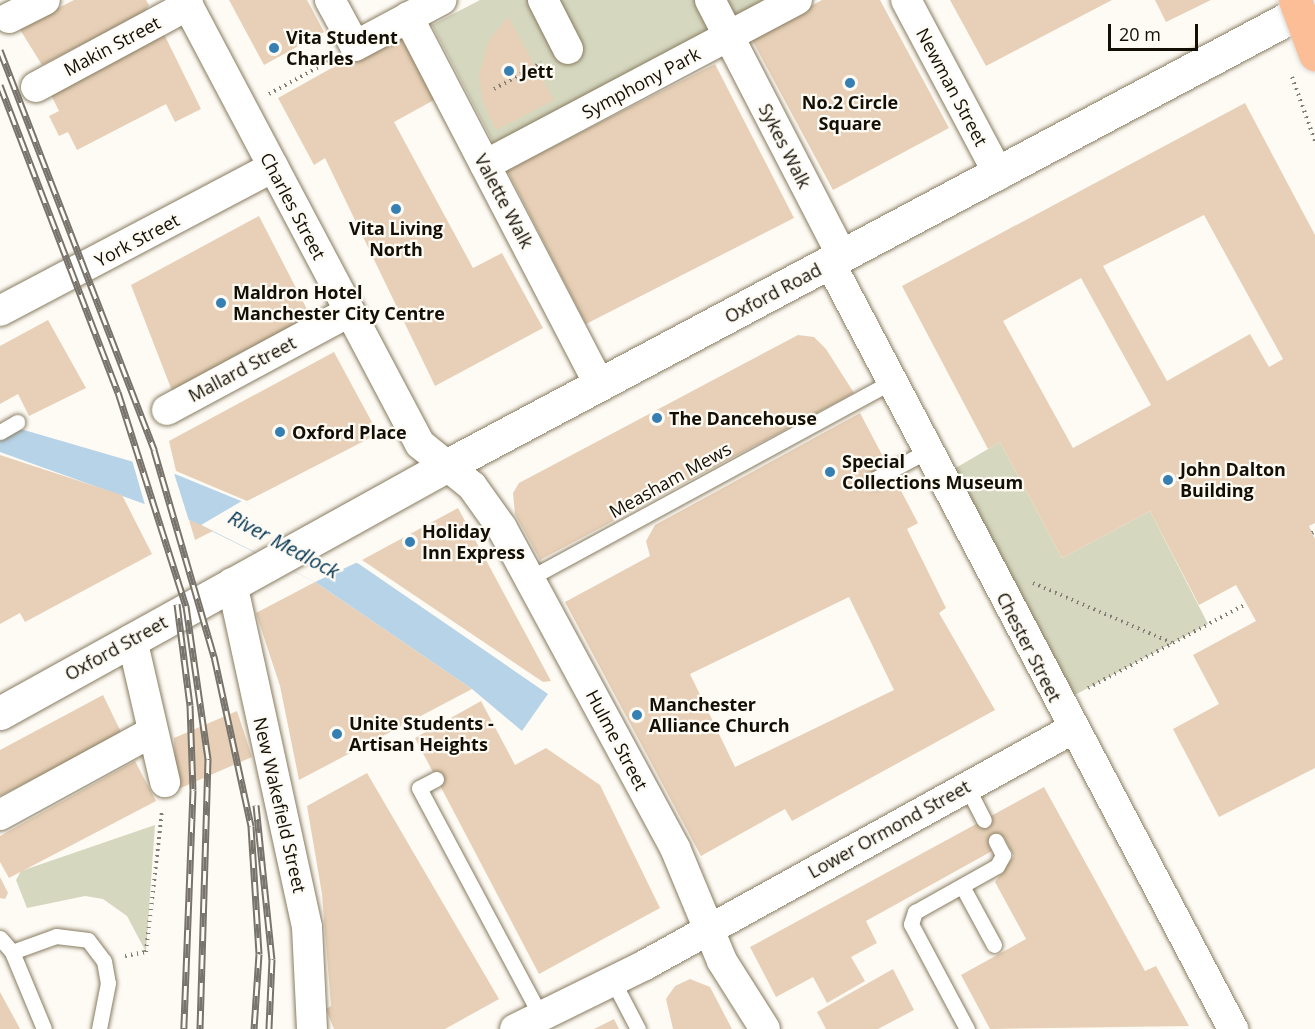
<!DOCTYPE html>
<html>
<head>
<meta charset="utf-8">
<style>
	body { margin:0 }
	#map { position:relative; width:1315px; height:1029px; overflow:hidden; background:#fefbf5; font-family:"Open Sans",sans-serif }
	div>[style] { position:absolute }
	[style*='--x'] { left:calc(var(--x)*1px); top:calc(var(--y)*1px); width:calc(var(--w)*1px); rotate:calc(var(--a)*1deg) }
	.green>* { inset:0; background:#d5d7bf }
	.water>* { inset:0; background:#b7d3e8 }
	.pier>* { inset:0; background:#fefbf5 }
	.building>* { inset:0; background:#e7d0b7 }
	.path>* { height:4px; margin-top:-2px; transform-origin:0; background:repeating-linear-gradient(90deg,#827e76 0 1.5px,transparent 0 6px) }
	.roads { filter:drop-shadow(0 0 2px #887c60) drop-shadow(0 0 2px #887c60) }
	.lane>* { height:15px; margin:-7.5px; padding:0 7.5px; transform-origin:7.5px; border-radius:7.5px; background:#fff }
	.street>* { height:30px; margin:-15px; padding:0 15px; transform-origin:15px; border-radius:15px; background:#fff }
	.secondary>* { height:33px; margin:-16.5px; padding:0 16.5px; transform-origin:16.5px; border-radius:16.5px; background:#fff }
	.rail>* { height:7px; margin-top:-3.5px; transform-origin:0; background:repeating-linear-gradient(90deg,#fefbf5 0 14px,#78746b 0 28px); box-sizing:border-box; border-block:2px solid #78746b }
	.bridges { filter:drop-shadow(0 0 2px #d9d9d7) drop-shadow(0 0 2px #d9d9d7) }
	.highway-bridge>* { height:33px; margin:-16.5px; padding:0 16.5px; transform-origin:16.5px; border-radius:16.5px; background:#fcbe97 }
	.dots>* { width:16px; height:16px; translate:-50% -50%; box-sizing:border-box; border:3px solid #fefbf5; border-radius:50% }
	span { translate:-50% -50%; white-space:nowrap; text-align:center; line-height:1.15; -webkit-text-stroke:4.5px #fefbf5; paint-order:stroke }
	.poi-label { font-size:18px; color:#140f05; font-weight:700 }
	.left { translate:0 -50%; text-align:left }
	.street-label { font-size:18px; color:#140f05 }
	.water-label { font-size:20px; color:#003451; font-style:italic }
	.scale { position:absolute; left:1108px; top:24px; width:90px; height:27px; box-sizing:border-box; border:3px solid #140f05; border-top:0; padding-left:8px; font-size:18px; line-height:21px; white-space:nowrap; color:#140f05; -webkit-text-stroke:4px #fefbf5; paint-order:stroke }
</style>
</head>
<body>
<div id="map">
	<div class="green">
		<div style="clip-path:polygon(480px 0,778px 0,496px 148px,432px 25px)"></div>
		<div style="clip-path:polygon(1000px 442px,1062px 558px,1150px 511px,1208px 624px,1058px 704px,942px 476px)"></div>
		<div style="clip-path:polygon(155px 825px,146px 952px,127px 916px,103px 899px,85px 896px,27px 908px,16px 880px,21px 871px)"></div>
	</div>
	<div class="water">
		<div style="clip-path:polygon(0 423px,175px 474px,246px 503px,359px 564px,548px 694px,522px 731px,472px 689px,315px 582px,189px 520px,0 452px)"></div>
	</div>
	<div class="pier">
		<div style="clip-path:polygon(132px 460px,173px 470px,190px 524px,145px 505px)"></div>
		<div style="clip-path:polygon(242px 501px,321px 540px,360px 561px,315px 582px,201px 525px)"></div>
	</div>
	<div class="building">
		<div style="clip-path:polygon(74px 0,146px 0,149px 5px,144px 13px,42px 65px,19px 28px)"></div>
		<div style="clip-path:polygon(229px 0,307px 0,324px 32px,264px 65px)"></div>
		<div style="clip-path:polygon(822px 0,880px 0,949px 128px,833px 190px,751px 38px)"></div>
		<div style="clip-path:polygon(950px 0,1112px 0,986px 66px)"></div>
		<div style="clip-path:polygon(1155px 0,1211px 0,1166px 22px)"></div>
		<div style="clip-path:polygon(508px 17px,554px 100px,496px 130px,483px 102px,479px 75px,489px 40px)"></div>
		<div style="clip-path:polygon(405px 27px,443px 95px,394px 122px,473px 268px,502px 253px,543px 328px,435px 386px,325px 158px,314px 165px,278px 98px)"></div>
		<div style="clip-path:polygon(163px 32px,201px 109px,175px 122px,166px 104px,77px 150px,68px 132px,59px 136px,49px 116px,59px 111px,48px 89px)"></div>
		<div style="clip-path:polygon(715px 64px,794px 218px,586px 324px,507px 170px)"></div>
		<div style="clip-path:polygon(evenodd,1245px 103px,1315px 235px,1315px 523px,1309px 526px,1315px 539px,1315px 768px,1219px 817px,1173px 729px,1219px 704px,1193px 655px,1256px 621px,1236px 585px,1199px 605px,1150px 511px,1062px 558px,1000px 442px,988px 449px,902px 286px,1245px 103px,1204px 215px,1283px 359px,1269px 367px,1250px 334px,1167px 381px,1103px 266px,1204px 215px,1245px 103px,1081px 278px,1151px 405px,1073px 448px,1003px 321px,1081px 278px)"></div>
		<div style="clip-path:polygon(259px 216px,313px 321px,174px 396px,131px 285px)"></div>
		<div style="clip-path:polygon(48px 320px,86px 388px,29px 416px,18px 394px,0 404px,0 346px)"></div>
		<div style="clip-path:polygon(798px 335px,814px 337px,826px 349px,854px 393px,540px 560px,515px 514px,513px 493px,519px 483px)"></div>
		<div style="clip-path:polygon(334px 352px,374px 426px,372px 437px,247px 501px,176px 471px,169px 441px)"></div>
		<div style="clip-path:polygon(evenodd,860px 413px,918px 523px,907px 529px,946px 608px,939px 613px,995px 710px,792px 821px,785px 809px,701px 856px,565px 602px,650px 556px,646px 541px,655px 525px,860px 413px,849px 597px,894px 690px,735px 767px,690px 674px,849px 597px)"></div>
		<div style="clip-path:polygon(0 455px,122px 495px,152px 554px,25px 622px,20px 613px,0 624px)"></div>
		<div style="clip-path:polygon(458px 508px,465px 521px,551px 681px,543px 682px,362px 560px)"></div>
		<div style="clip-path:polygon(189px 520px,201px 525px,213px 531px,195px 540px)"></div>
		<div style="clip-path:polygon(315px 582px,472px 689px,299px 780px,280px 686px,256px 613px)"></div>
		<div style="clip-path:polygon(103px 695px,122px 734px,0 796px,0 750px)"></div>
		<div style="clip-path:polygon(481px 701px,515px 765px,546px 748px,600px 785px,660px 908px,539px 974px,415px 738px)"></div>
		<div style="clip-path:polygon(237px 711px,252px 757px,176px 790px,174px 738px)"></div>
		<div style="clip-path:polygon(135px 761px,156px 801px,9px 878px,0 862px,0 836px)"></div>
		<div style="clip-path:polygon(367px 773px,499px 999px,445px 1029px,334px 1029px,326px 1009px,331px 1006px,322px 894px,307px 806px)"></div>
		<div style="clip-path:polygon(1044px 787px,1145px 971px,1156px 966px,1189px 1026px,990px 1029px,961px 975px,1026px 939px,995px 882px,1014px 856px,1004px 837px,989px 845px,992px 851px,866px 921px,877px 943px,851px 957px,865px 981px,827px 1003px,813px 977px,776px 997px,750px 947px)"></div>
		<div style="clip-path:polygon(0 877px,8px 893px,5px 899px,0 898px)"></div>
		<div style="clip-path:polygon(893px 969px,914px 1010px,878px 1029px,826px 1029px,817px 1012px)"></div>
		<div style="clip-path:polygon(690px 979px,710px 987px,732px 1029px,673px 1029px,666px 999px,675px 986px)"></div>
		<div style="clip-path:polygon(0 992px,18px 1025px,20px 1029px,0 1029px)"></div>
		<div style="clip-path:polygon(614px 1019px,619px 1029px,594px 1029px)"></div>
	</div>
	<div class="path">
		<div style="--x:1292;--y:77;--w:68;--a:70.2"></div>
		<div style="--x:494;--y:89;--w:54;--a:-29"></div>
		<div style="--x:269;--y:94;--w:71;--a:-28.7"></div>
		<div style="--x:1312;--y:533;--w:4;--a:-34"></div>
		<div style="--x:1033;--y:583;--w:151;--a:23.3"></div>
		<div style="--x:1088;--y:688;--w:179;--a:-28"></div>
		<div style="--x:125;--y:956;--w:21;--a:-11"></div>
		<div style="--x:146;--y:952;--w:142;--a:-83.5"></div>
	</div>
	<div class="roads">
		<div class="lane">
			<div style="--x:0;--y:432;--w:20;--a:-30"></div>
			<div style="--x:873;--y:480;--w:64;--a:-28.2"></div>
			<div style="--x:530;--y:578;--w:413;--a:-28.5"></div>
			<div style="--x:436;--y:779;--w:19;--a:152"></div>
			<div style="--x:419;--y:788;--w:263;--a:61.9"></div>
			<div style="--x:967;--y:787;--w:37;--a:63"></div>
			<div style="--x:962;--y:886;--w:67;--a:61.5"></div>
			<div style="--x:0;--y:938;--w:18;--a:49"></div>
			<div style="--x:12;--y:952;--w:83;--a:67.4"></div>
			<div style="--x:12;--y:952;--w:47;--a:-20"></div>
			<div style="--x:56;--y:936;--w:32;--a:7"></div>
			<div style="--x:88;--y:940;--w:26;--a:53"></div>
			<div style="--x:104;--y:961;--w:22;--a:80"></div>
			<div style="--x:108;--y:983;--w:47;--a:101.1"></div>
			<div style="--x:613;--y:981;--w:54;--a:62.5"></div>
			<div style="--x:967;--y:1029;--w:119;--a:-118.1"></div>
			<div style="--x:911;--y:924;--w:13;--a:-72"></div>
			<div style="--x:915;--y:912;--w:94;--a:-29.3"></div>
			<div style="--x:997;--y:866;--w:13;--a:-61"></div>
			<div style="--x:1003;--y:855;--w:16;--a:-117"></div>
		</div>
		<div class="street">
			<div style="--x:185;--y:0;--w:502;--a:62.11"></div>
			<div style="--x:420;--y:444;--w:67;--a:38.9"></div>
			<div style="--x:472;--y:486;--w:52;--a:54.5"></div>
			<div style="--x:502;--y:528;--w:364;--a:61.6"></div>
			<div style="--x:675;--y:848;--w:122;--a:67.4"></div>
			<div style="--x:722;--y:961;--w:80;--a:57.7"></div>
			<div style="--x:330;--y:0;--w:52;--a:61.5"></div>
			<div style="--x:355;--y:46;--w:98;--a:-28.1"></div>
			<div style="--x:543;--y:0;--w:55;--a:63"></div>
			<div style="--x:710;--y:0;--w:288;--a:62.7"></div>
			<div style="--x:906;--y:0;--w:198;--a:62"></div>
			<div style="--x:408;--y:17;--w:416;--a:62.5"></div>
			<div style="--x:9;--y:18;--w:40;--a:-26.6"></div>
			<div style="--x:36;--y:87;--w:173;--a:-28.3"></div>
			<div style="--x:485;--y:165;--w:353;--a:-27.9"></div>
			<div style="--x:830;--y:263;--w:866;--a:62.25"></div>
			<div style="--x:0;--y:311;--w:309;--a:-27.8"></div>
			<div style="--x:167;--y:410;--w:207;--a:-28.3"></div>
			<div style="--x:232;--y:583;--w:352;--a:77.7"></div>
			<div style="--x:307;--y:927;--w:102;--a:87.2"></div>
			<div style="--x:132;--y:639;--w:147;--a:77"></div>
			<div style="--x:0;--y:815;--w:173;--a:-28.6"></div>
			<div style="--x:515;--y:1029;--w:145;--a:-26.2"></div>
			<div style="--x:645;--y:965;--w:487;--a:-28.9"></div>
		</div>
		<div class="secondary">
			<div style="--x:0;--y:713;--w:510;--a:-28.98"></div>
			<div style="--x:446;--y:466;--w:984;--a:-28"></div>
		</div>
	</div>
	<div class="rail">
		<div style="--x:0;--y:50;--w:429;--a:68.9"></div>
		<div style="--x:154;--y:450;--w:215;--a:73.8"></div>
		<div style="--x:214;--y:656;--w:174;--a:77.7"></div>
		<div style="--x:251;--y:826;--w:128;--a:86.4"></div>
		<div style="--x:259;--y:954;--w:75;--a:93.8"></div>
		<div style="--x:0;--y:85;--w:329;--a:69"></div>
		<div style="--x:118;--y:392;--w:225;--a:72.4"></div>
		<div style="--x:186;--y:606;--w:155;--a:81.8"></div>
		<div style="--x:208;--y:759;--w:270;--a:91.7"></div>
		<div style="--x:177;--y:604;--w:102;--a:82.7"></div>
		<div style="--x:190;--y:705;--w:85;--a:88"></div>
		<div style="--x:193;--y:790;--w:239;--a:92.2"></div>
		<div style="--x:256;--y:805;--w:155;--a:84.1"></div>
		<div style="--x:272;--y:959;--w:70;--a:92.5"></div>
	</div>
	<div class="bridges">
		<div class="highway-bridge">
			<div style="--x:1295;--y:0;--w:58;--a:69.7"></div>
		</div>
	</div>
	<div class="dots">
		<div style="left:274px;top:48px;background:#367fb3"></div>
		<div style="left:509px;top:71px;background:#367fb3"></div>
		<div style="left:850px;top:83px;background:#367fb3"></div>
		<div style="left:396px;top:209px;background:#367fb3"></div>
		<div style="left:221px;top:303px;background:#367fb3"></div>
		<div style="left:657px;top:418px;background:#367fb3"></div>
		<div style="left:280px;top:432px;background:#367fb3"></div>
		<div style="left:830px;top:472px;background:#367fb3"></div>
		<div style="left:1168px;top:480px;background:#367fb3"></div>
		<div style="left:410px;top:542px;background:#367fb3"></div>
		<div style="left:637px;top:715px;background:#367fb3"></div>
		<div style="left:337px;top:734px;background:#367fb3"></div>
	</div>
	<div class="poi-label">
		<span class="left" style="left:286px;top:48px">Vita Student<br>Charles</span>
		<span class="left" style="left:521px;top:71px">Jett</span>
		<span style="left:850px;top:113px">No.2 Circle<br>Square</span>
		<span style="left:396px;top:239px">Vita Living<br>North</span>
		<span class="left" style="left:233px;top:303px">Maldron Hotel<br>Manchester City Centre</span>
		<span class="left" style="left:669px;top:418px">The Dancehouse</span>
		<span class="left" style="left:292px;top:432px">Oxford Place</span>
		<span class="left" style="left:842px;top:472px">Special<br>Collections Museum</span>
		<span class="left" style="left:1180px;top:480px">John Dalton<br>Building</span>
		<span class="left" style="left:422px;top:542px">Holiday<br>Inn Express</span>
		<span class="left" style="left:649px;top:715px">Manchester<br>Alliance Church</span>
		<span class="left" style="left:349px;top:734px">Unite Students -<br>Artisan Heights</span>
	</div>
	<div class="street-label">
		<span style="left:112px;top:46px;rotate:-28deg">Makin Street</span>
		<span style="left:641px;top:83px;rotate:-28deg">Symphony Park</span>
		<span style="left:952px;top:87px;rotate:62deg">Newman Street</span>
		<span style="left:785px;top:146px;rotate:63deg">Sykes Walk</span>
		<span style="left:504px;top:201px;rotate:62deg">Valette Walk</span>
		<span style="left:293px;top:206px;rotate:62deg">Charles Street</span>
		<span style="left:137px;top:240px;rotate:-28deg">York Street</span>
		<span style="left:773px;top:293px;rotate:-28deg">Oxford Road</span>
		<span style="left:242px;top:369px;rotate:-28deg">Mallard Street</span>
		<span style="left:670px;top:480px;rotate:-29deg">Measham Mews</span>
		<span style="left:1029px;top:647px;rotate:63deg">Chester Street</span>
		<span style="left:116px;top:648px;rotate:-29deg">Oxford Street</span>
		<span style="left:617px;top:740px;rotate:62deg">Hulme Street</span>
		<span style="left:280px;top:805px;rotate:77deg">New Wakefield Street</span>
		<span style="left:889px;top:829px;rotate:-29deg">Lower Ormond Street</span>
	</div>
	<div class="water-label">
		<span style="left:284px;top:544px;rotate:28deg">River Medlock</span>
	</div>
	<div class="scale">20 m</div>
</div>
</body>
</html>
